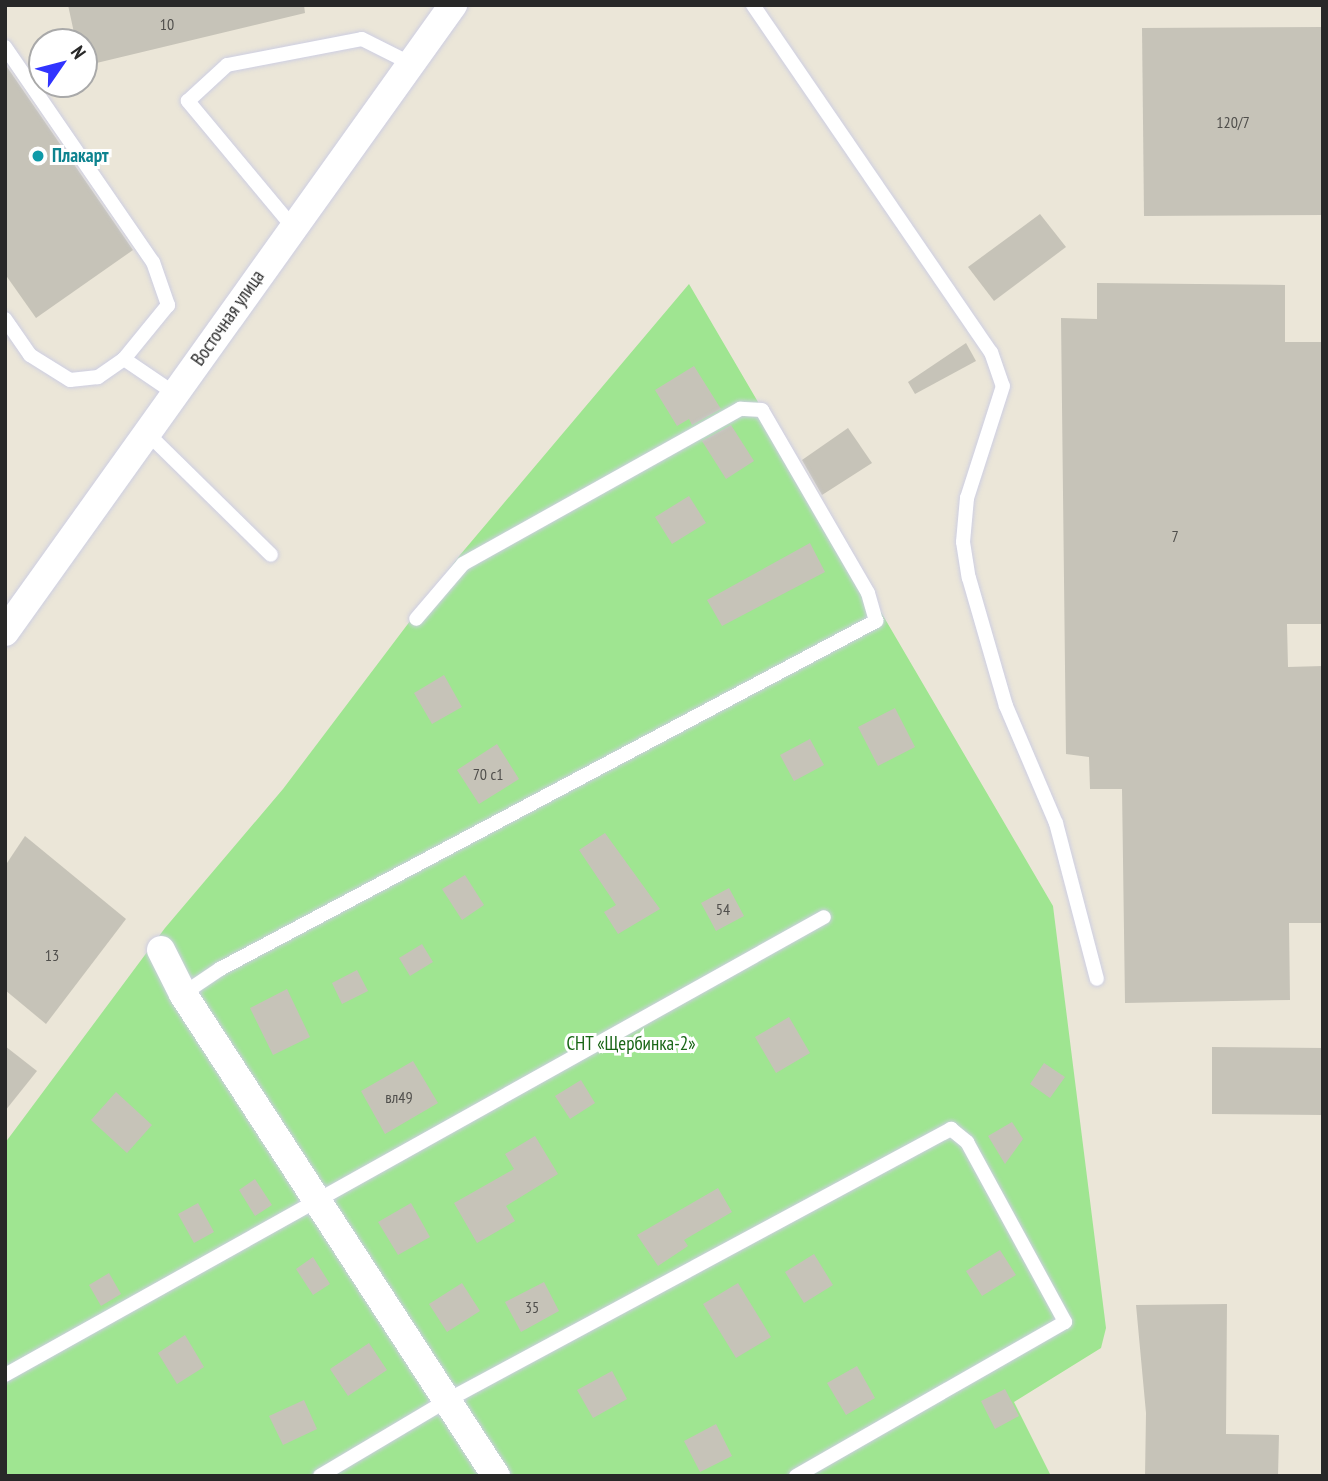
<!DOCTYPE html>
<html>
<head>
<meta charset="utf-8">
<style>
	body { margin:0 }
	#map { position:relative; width:1328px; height:1481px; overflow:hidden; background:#ebe6d8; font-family:"PT Sans Narrow",sans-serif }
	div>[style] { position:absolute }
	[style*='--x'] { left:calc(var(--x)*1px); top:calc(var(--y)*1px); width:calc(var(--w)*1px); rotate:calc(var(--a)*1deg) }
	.green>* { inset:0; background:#9fe591 }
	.building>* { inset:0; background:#c6c3b8 }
	.roads { filter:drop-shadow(0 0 2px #cdcee2) drop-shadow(0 0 2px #cdcee2) }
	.lane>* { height:14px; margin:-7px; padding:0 7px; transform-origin:7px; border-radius:7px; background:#fff }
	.street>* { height:28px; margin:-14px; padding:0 14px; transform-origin:14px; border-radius:14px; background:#fff }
	.dots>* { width:19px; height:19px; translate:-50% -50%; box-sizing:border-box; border:4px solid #fff; border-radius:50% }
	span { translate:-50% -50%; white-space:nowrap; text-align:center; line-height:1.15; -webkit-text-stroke:6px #fff; paint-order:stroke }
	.number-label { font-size:16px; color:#504f4c }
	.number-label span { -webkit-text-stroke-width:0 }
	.culture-label { font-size:19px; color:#0d838f; font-weight:700 }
	.left { translate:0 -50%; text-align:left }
	.street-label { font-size:19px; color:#282828 }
	.park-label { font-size:19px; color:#196616 }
	.frame { position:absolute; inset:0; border:7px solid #282828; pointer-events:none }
	.north { position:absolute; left:28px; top:28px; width:70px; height:70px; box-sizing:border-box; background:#fff; border:2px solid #a9a9a9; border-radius:50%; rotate:55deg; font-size:19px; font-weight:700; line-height:28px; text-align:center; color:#282828 }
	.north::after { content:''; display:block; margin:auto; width:24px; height:32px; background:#3134ff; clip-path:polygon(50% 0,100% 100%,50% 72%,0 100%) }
</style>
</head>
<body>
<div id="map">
	<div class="green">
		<div style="clip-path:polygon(689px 284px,1053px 906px,1106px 1328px,1101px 1348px,1014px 1402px,1051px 1476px,5px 1476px,5px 1143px,165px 928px,283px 789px,460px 555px)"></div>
	</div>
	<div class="building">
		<div style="clip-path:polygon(68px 5px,304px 5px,305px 13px,84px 66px,84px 42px,76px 42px)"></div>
		<div style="clip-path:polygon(1323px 27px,1323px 215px,1144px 216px,1142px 28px)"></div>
		<div style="clip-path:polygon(5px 64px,133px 250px,36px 318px,5px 274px)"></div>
		<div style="clip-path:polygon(1040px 214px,1066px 247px,994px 301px,968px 267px)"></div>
		<div style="clip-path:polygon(1097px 283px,1285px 285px,1285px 342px,1323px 342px,1323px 624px,1287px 624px,1288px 667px,1323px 666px,1323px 923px,1289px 923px,1290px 1000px,1125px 1003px,1122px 789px,1090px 789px,1089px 757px,1066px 754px,1061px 318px,1097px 319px)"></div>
		<div style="clip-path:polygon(966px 343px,976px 361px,915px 394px,908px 382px)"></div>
		<div style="clip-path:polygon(694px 366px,721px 409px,692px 425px,689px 419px,677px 426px,655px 390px)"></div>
		<div style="clip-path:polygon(731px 425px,754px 461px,726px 479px,702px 441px)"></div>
		<div style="clip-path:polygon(848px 428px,872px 463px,822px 495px,802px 460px)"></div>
		<div style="clip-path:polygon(689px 496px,706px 523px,672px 544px,655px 517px)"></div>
		<div style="clip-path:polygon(810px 543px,825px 572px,722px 626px,707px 600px)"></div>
		<div style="clip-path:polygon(444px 675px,462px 707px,432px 724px,414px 693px)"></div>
		<div style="clip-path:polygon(895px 708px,915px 747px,878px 766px,858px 727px)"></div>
		<div style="clip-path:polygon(810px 739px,824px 765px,794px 781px,780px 755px)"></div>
		<div style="clip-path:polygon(497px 744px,519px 779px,479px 804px,457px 770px)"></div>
		<div style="clip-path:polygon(605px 833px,660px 909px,618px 934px,604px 912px,616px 905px,579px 850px)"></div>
		<div style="clip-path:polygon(25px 836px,126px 919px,46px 1024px,5px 990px,5px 866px)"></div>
		<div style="clip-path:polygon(465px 875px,484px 905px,462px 920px,442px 889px)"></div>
		<div style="clip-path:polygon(729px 888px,744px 916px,716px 931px,701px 903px)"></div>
		<div style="clip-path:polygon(422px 944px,433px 962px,410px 976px,399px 958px)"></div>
		<div style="clip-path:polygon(357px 970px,368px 991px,342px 1004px,332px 983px)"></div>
		<div style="clip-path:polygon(287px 989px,310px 1037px,273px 1055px,250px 1008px)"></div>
		<div style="clip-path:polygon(789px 1017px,810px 1053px,776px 1073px,755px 1037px)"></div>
		<div style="clip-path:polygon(5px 1046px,37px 1071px,5px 1111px)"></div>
		<div style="clip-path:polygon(1212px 1047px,1323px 1048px,1323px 1115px,1212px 1114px)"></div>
		<div style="clip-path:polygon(413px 1061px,438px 1103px,385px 1134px,361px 1091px)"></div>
		<div style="clip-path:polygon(1044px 1063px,1065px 1077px,1050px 1098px,1030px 1084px)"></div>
		<div style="clip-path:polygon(581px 1080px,595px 1103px,570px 1119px,555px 1096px)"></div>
		<div style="clip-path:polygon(116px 1092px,152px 1125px,127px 1153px,91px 1120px)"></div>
		<div style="clip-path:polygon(1012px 1122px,1023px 1139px,1005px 1164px,988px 1136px)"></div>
		<div style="clip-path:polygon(535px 1136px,558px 1174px,506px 1206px,515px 1221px,477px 1243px,454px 1203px,514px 1169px,505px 1154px)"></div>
		<div style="clip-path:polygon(255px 1179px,272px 1205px,255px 1216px,239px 1190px)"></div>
		<div style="clip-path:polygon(718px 1188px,732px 1212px,684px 1240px,688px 1246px,658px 1266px,637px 1235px)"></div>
		<div style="clip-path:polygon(198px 1203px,214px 1232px,194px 1243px,178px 1214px)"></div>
		<div style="clip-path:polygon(411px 1203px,430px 1237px,398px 1255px,378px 1222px)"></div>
		<div style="clip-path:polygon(1000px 1250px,1016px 1275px,982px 1296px,966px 1271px)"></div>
		<div style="clip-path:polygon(814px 1254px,833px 1285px,804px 1303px,785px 1272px)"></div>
		<div style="clip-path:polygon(313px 1257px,330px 1284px,313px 1295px,296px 1269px)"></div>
		<div style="clip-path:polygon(109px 1273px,121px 1294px,101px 1306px,89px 1285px)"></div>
		<div style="clip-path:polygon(544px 1282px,559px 1311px,521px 1332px,505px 1302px)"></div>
		<div style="clip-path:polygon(462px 1283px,480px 1311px,447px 1332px,429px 1304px)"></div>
		<div style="clip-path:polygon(738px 1283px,771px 1337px,736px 1358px,703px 1304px)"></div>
		<div style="clip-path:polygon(1227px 1304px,1226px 1434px,1279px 1435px,1278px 1476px,1145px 1476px,1146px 1413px,1136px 1305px)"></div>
		<div style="clip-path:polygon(185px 1335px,204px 1367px,177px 1384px,158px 1353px)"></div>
		<div style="clip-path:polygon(369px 1343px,387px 1370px,348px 1396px,330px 1369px)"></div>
		<div style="clip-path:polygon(857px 1366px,875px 1398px,846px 1415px,827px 1383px)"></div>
		<div style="clip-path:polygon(612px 1371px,627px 1399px,593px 1418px,577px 1390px)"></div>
		<div style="clip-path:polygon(1005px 1389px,1019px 1416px,995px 1429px,981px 1401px)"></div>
		<div style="clip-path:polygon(304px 1400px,317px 1429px,283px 1445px,269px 1416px)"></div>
		<div style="clip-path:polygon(716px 1424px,732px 1456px,700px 1472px,684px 1441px)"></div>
	</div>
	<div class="roads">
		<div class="lane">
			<div style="--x:753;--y:5;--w:421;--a:55.6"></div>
			<div style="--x:991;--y:352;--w:36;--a:71"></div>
			<div style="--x:1003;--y:386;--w:118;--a:107.8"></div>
			<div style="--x:967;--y:498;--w:44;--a:95.2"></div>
			<div style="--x:963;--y:542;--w:36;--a:81"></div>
			<div style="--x:969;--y:578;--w:133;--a:73.9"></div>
			<div style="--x:1006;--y:706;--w:127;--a:66.9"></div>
			<div style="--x:1056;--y:823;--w:161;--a:75.3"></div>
			<div style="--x:5;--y:47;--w:261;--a:55.5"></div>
			<div style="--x:153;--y:262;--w:46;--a:70.8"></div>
			<div style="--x:168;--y:305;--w:70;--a:129.2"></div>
			<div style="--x:124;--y:359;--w:32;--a:145"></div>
			<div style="--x:98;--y:377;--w:28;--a:174"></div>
			<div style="--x:70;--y:380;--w:47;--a:-148"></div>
			<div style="--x:30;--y:355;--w:44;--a:-124.8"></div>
			<div style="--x:292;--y:226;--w:163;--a:-129.8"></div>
			<div style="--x:188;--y:101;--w:53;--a:-42.7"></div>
			<div style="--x:227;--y:65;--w:137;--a:-10.9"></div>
			<div style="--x:362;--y:39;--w:54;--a:26.6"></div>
			<div style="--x:124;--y:359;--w:60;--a:34.2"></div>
			<div style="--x:146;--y:432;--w:175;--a:44.5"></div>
			<div style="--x:183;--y:994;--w:45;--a:-34"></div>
			<div style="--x:220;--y:969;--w:743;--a:-27.95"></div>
			<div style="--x:876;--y:621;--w:29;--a:-106"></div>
			<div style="--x:868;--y:593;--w:211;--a:-120.1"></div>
			<div style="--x:762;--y:410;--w:22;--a:-177"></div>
			<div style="--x:740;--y:409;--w:317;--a:150.8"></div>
			<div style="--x:463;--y:564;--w:72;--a:130.5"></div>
			<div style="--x:5;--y:1375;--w:938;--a:-29.21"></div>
			<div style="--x:320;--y:1476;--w:147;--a:-30.8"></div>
			<div style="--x:446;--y:1401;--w:574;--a:-28.31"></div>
			<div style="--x:951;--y:1129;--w:21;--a:39"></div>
			<div style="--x:967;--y:1142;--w:205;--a:61.4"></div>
			<div style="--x:1065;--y:1322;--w:310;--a:150.2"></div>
		</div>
		<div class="street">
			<div style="--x:5;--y:632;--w:771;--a:-54.45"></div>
			<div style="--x:161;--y:950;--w:49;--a:63.4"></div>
			<div style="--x:183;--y:994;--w:575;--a:57"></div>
		</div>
	</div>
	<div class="dots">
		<div style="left:38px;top:156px;background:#0f9aa8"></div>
	</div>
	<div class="number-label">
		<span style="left:167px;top:24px">10</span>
		<span style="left:1233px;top:122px">120/7</span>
		<span style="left:1175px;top:536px">7</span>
		<span style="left:488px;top:774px">70 с1</span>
		<span style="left:723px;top:909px">54</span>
		<span style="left:52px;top:955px">13</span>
		<span style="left:399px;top:1097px">вл49</span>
		<span style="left:532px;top:1307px">35</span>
	</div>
	<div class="culture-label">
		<span class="left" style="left:52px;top:156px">Плакарт</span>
	</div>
	<div class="street-label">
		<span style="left:228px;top:318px;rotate:-55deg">Восточная улица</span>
	</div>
	<div class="park-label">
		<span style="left:631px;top:1044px">СНТ «Щербинка-2»</span>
	</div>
	<div class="frame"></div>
	<div class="north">N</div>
</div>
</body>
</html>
